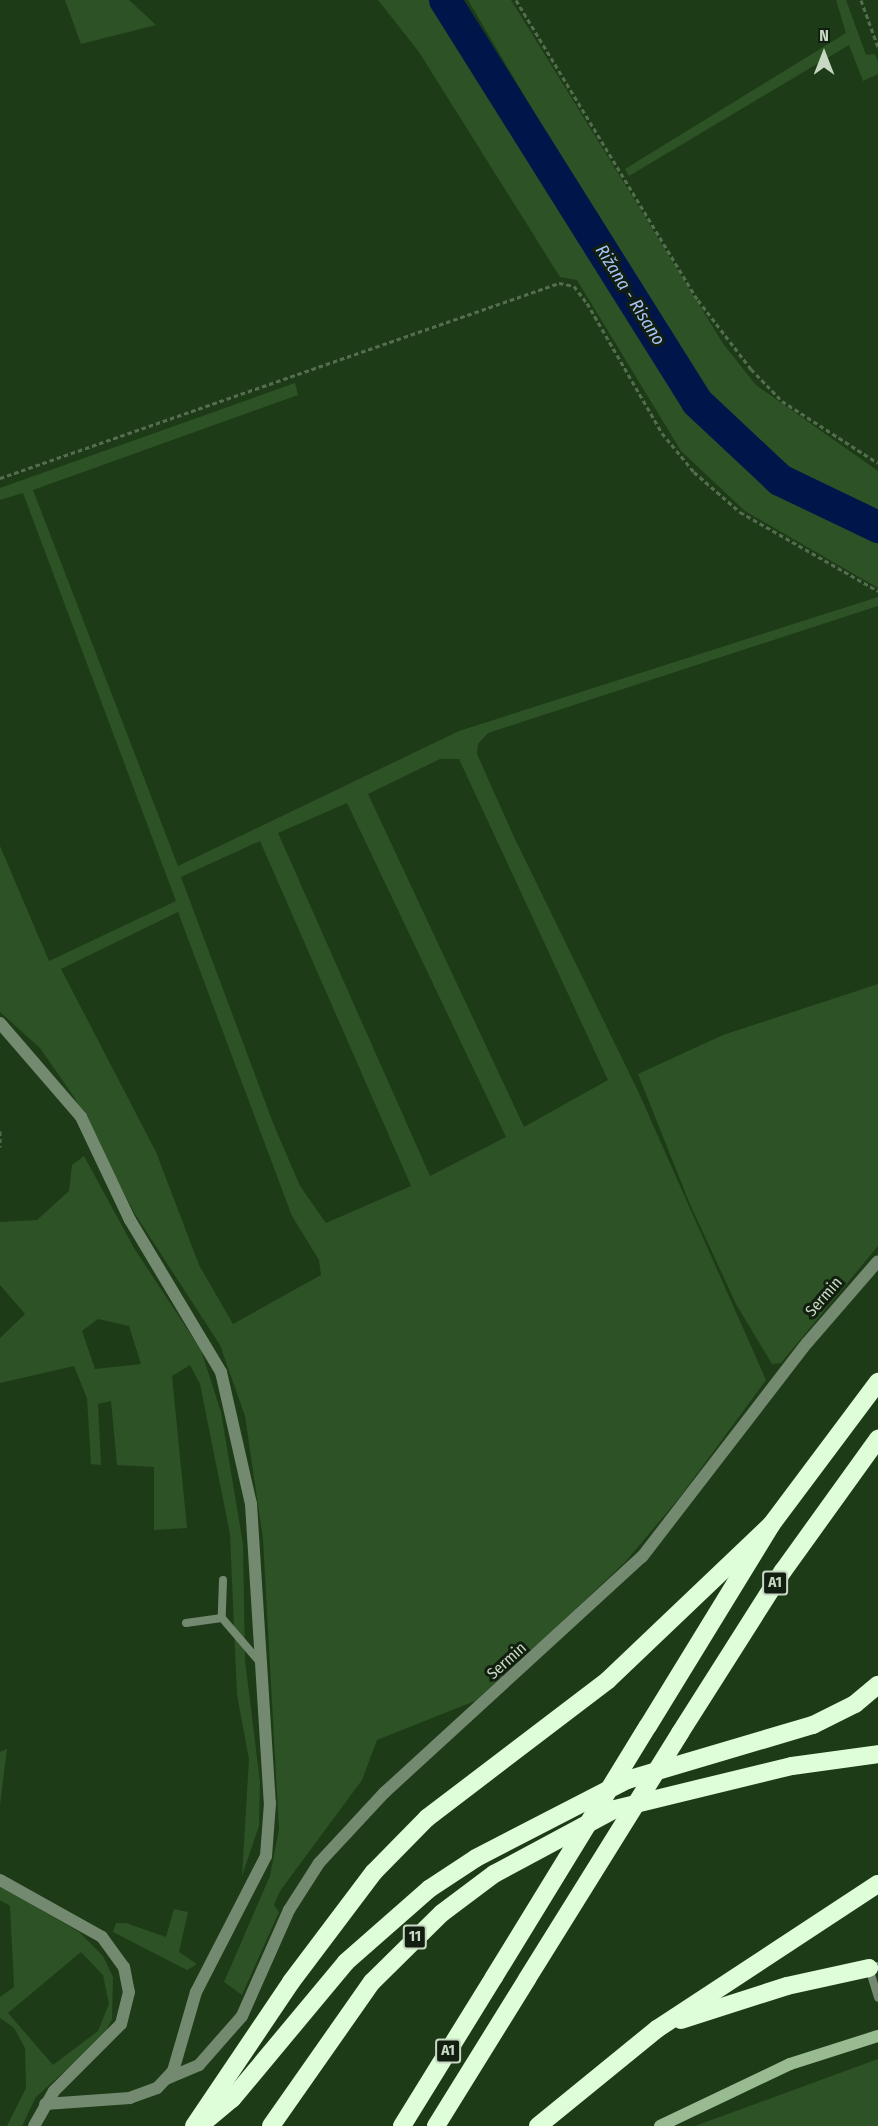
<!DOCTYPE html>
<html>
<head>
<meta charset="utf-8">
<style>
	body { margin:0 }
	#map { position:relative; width:878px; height:2126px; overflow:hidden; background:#1e3b18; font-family:"Fira Sans Condensed",sans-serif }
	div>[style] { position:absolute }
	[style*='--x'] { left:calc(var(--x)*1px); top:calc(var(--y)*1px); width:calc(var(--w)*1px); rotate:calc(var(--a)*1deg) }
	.green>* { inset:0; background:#2d5225 }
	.river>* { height:32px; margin:-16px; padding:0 16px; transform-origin:16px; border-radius:16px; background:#00164a }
	.path>* { height:3px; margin-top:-1.5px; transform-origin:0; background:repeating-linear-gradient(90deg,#546d4f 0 4.5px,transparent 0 7.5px) }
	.lane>* { height:8px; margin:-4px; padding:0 4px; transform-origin:4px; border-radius:4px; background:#748a70 }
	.street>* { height:12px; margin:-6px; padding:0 6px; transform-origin:6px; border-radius:6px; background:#748a70 }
	.secondary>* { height:12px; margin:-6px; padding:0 6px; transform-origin:6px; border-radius:6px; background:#99bb91 }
	.highway>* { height:18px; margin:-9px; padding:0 9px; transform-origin:9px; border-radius:9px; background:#ddfed7 }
	.highway-bridge>* { height:18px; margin:-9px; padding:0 9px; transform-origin:9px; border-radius:9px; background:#ddfed7 }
	span { translate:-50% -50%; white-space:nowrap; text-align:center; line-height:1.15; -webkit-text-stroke:6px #121e0f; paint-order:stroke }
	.shield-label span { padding:2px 4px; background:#121e0f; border:2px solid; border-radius:4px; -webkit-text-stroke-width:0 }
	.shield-label { font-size:15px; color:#c7d8c3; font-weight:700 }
	.street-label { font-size:16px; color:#c7d8c3 }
	.water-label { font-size:18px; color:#a6c5f8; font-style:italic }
	.north { position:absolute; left:794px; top:24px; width:60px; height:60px; -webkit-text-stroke:4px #121e0f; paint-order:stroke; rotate:0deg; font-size:16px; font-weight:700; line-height:24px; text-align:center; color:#c7d8c3 }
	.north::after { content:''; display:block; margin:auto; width:21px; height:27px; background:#c7d8c3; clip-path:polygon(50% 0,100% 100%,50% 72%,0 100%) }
</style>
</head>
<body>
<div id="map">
	<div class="green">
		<div style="clip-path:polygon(65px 0,129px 0,156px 25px,81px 44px)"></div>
		<div style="clip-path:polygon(378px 0,440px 0,685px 397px,728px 446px,761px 473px,829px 516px,878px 538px,878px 588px,745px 511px,681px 451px,577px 280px,560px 277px,419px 52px)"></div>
		<div style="clip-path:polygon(468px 0,511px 0,724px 345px,756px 385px,878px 471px,878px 520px,827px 497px,770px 459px,716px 407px,678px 357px)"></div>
		<div style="clip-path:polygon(836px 0,846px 0,866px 55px,875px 54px,878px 62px,878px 74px,863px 81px,849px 45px,629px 176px,625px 169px,846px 33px)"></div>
		<div style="clip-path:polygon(evenodd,295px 383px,298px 395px,33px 490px,178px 866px,459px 731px,878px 597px,878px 606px,488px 733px,478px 744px,477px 754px,514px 837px,638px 1091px,766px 1380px,680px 1497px,626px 1561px,544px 1639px,475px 1701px,377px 1740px,362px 1780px,280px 1891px,274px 1905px,279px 1912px,242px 1995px,224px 1982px,270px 1876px,279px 1829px,263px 1539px,245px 1416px,220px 1345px,135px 1214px,74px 1097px,40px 1048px,0 1012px,0 846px,49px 961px,176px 901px,23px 493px,0 500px,0 488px,295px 383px,440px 759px,459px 759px,608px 1080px,524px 1127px,368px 794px,440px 759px,295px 383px,347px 803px,506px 1137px,430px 1176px,278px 833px,347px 803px,295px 383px,260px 841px,411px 1186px,326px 1223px,300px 1186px,273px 1123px,181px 877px,260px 841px,295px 383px,178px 912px,292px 1216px,319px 1260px,321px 1275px,233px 1324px,199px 1265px,156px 1152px,61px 969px,178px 912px)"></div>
		<div style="clip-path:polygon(878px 984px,878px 1246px,781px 1363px,772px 1364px,736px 1304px,689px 1202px,638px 1074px,723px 1035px)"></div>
		<div style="clip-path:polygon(evenodd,84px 1156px,134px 1248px,201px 1350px,221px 1412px,243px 1544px,245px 1660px,260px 1782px,259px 1826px,242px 1876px,249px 1759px,237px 1695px,230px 1534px,200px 1384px,190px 1365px,172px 1376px,187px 1528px,154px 1530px,154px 1467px,117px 1465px,111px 1401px,98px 1404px,101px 1465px,91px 1464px,87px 1398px,74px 1366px,0 1383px,0 1338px,25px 1314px,0 1285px,0 1222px,37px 1220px,69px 1191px,72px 1165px,84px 1156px,98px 1319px,129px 1326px,141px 1364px,95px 1369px,82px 1331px,98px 1319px)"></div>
		<div style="clip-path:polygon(7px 1749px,0 1805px,0 1752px)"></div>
		<div style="clip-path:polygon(evenodd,0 1886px,79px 1932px,103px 1956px,113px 1977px,112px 2019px,103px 2037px,36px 2097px,22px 2126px,7px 2126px,26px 2088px,25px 2048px,14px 2028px,0 2018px,0 1997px,14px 1987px,10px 1906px,0 1900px,0 1886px,81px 1952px,103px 1975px,109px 2004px,98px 2031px,53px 2065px,8px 2013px,81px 1952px)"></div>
		<div style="clip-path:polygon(174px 1909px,188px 1912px,179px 1952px,197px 1964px,187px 1970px,113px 1932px,116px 1923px,126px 1923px,166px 1937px)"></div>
		<div style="clip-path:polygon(878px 2059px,878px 2126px,695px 2126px)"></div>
	</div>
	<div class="river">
		<div style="--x:445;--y:0;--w:474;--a:57.9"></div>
		<div style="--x:697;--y:402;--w:114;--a:43.2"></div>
		<div style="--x:780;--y:480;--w:109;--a:25.6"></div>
	</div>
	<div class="path">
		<div style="--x:516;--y:0;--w:351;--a:58.8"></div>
		<div style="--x:698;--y:300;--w:87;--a:52.5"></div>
		<div style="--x:751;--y:369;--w:45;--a:45.9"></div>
		<div style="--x:782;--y:401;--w:114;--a:32.9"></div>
		<div style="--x:861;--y:0;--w:50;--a:70.1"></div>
		<div style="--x:0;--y:478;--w:592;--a:-19.23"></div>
		<div style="--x:559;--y:283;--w:15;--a:11"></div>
		<div style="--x:574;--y:286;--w:21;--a:53"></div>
		<div style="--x:587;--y:303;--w:150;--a:60"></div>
		<div style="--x:662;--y:433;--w:50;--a:50.6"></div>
		<div style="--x:694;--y:472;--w:61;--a:41"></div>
		<div style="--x:740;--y:512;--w:159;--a:29.8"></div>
		<div style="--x:0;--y:1131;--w:16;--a:90"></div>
	</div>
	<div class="lane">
		<div style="--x:223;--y:1580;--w:38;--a:92"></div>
		<div style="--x:222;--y:1618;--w:55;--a:49.4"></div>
		<div style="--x:186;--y:1623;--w:36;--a:-8"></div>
		<div style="--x:878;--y:1966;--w:9;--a:167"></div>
		<div style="--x:869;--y:1968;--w:31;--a:73"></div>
	</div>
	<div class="street">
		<div style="--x:0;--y:1023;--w:124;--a:49.2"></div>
		<div style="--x:81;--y:1117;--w:114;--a:64.6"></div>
		<div style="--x:130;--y:1220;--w:177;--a:59.1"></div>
		<div style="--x:221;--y:1372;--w:135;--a:77.2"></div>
		<div style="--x:251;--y:1504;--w:300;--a:86.4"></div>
		<div style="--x:270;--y:1803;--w:53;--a:94.3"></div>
		<div style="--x:266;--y:1856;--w:153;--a:117.2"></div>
		<div style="--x:196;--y:1992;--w:82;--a:106.2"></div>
		<div style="--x:173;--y:2071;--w:23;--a:133"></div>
		<div style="--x:157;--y:2088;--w:29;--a:160"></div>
		<div style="--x:130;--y:2098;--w:85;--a:176"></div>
		<div style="--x:0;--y:1880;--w:117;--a:29.2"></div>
		<div style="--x:102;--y:1937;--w:37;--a:54"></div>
		<div style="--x:124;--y:1967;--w:25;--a:79"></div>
		<div style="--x:129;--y:1992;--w:33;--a:104"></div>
		<div style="--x:121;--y:2024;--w:95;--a:135"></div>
		<div style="--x:54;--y:2091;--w:40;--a:119.7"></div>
		<div style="--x:166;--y:2079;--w:36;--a:-23"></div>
		<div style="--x:199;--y:2065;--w:65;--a:-48.7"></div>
		<div style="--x:242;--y:2016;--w:116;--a:-66.1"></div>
		<div style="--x:289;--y:1910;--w:56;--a:-57.4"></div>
		<div style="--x:319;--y:1863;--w:96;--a:-47.1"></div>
		<div style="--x:384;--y:1793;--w:350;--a:-42.5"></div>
		<div style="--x:642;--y:1557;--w:270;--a:-52.4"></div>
		<div style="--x:807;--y:1343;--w:108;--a:-49.1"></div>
	</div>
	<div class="secondary">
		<div style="--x:660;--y:2126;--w:144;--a:-25.5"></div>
		<div style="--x:790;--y:2064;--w:92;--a:-17.7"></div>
	</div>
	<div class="highway">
		<div style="--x:648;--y:1726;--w:236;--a:-58.5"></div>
		<div style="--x:771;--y:1525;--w:179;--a:-53.2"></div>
		<div style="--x:680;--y:1733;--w:192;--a:-57.6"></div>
		<div style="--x:783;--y:1571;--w:163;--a:-54.3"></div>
		<div style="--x:681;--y:2020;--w:111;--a:-17.8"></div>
		<div style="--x:787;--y:1986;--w:84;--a:-12.4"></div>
		<div style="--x:203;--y:2123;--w:38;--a:-40"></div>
		<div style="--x:232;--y:2099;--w:178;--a:-50.2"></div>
		<div style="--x:346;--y:1962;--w:111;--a:-41.3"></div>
		<div style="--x:429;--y:1889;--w:56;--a:-33.4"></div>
		<div style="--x:476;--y:1858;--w:170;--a:-27.3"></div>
		<div style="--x:627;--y:1780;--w:194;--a:-16.5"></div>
		<div style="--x:813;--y:1725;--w:47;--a:-26.6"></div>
		<div style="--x:855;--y:1704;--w:30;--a:-40"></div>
		<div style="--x:194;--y:2126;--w:174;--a:-56"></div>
		<div style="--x:291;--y:1982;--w:138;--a:-53"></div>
		<div style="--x:374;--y:1872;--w:76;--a:-45.5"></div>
		<div style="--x:427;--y:1818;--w:228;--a:-37.3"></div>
		<div style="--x:608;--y:1680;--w:225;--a:-43.6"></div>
		<div style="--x:271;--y:2126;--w:176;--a:-55"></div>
		<div style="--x:372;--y:1982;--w:98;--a:-44.6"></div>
		<div style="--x:442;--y:1913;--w:65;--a:-36.9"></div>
		<div style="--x:494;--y:1874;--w:137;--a:-28.2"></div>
		<div style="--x:615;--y:1809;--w:182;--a:-13.7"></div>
		<div style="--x:792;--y:1766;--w:87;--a:-7.9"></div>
		<div style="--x:402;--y:2126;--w:175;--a:-58.3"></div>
		<div style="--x:436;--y:2126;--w:173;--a:-58.2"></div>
		<div style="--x:538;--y:2126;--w:154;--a:-39.2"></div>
		<div style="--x:657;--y:2029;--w:264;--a:-33.3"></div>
	</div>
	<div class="highway-bridge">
		<div style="--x:494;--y:1977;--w:294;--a:-58.5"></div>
		<div style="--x:527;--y:1979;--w:290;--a:-58.1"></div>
	</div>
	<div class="shield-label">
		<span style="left:775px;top:1583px">A1</span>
		<span style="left:415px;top:1937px">11</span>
		<span style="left:448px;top:2051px">A1</span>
	</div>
	<div class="street-label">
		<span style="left:824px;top:1297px;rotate:-49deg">Sermin</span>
		<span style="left:507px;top:1661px;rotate:-42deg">Sermin</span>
	</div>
	<div class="water-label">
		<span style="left:630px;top:295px;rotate:58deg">Rižana - Risano</span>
	</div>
	<div class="north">N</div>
</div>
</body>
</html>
